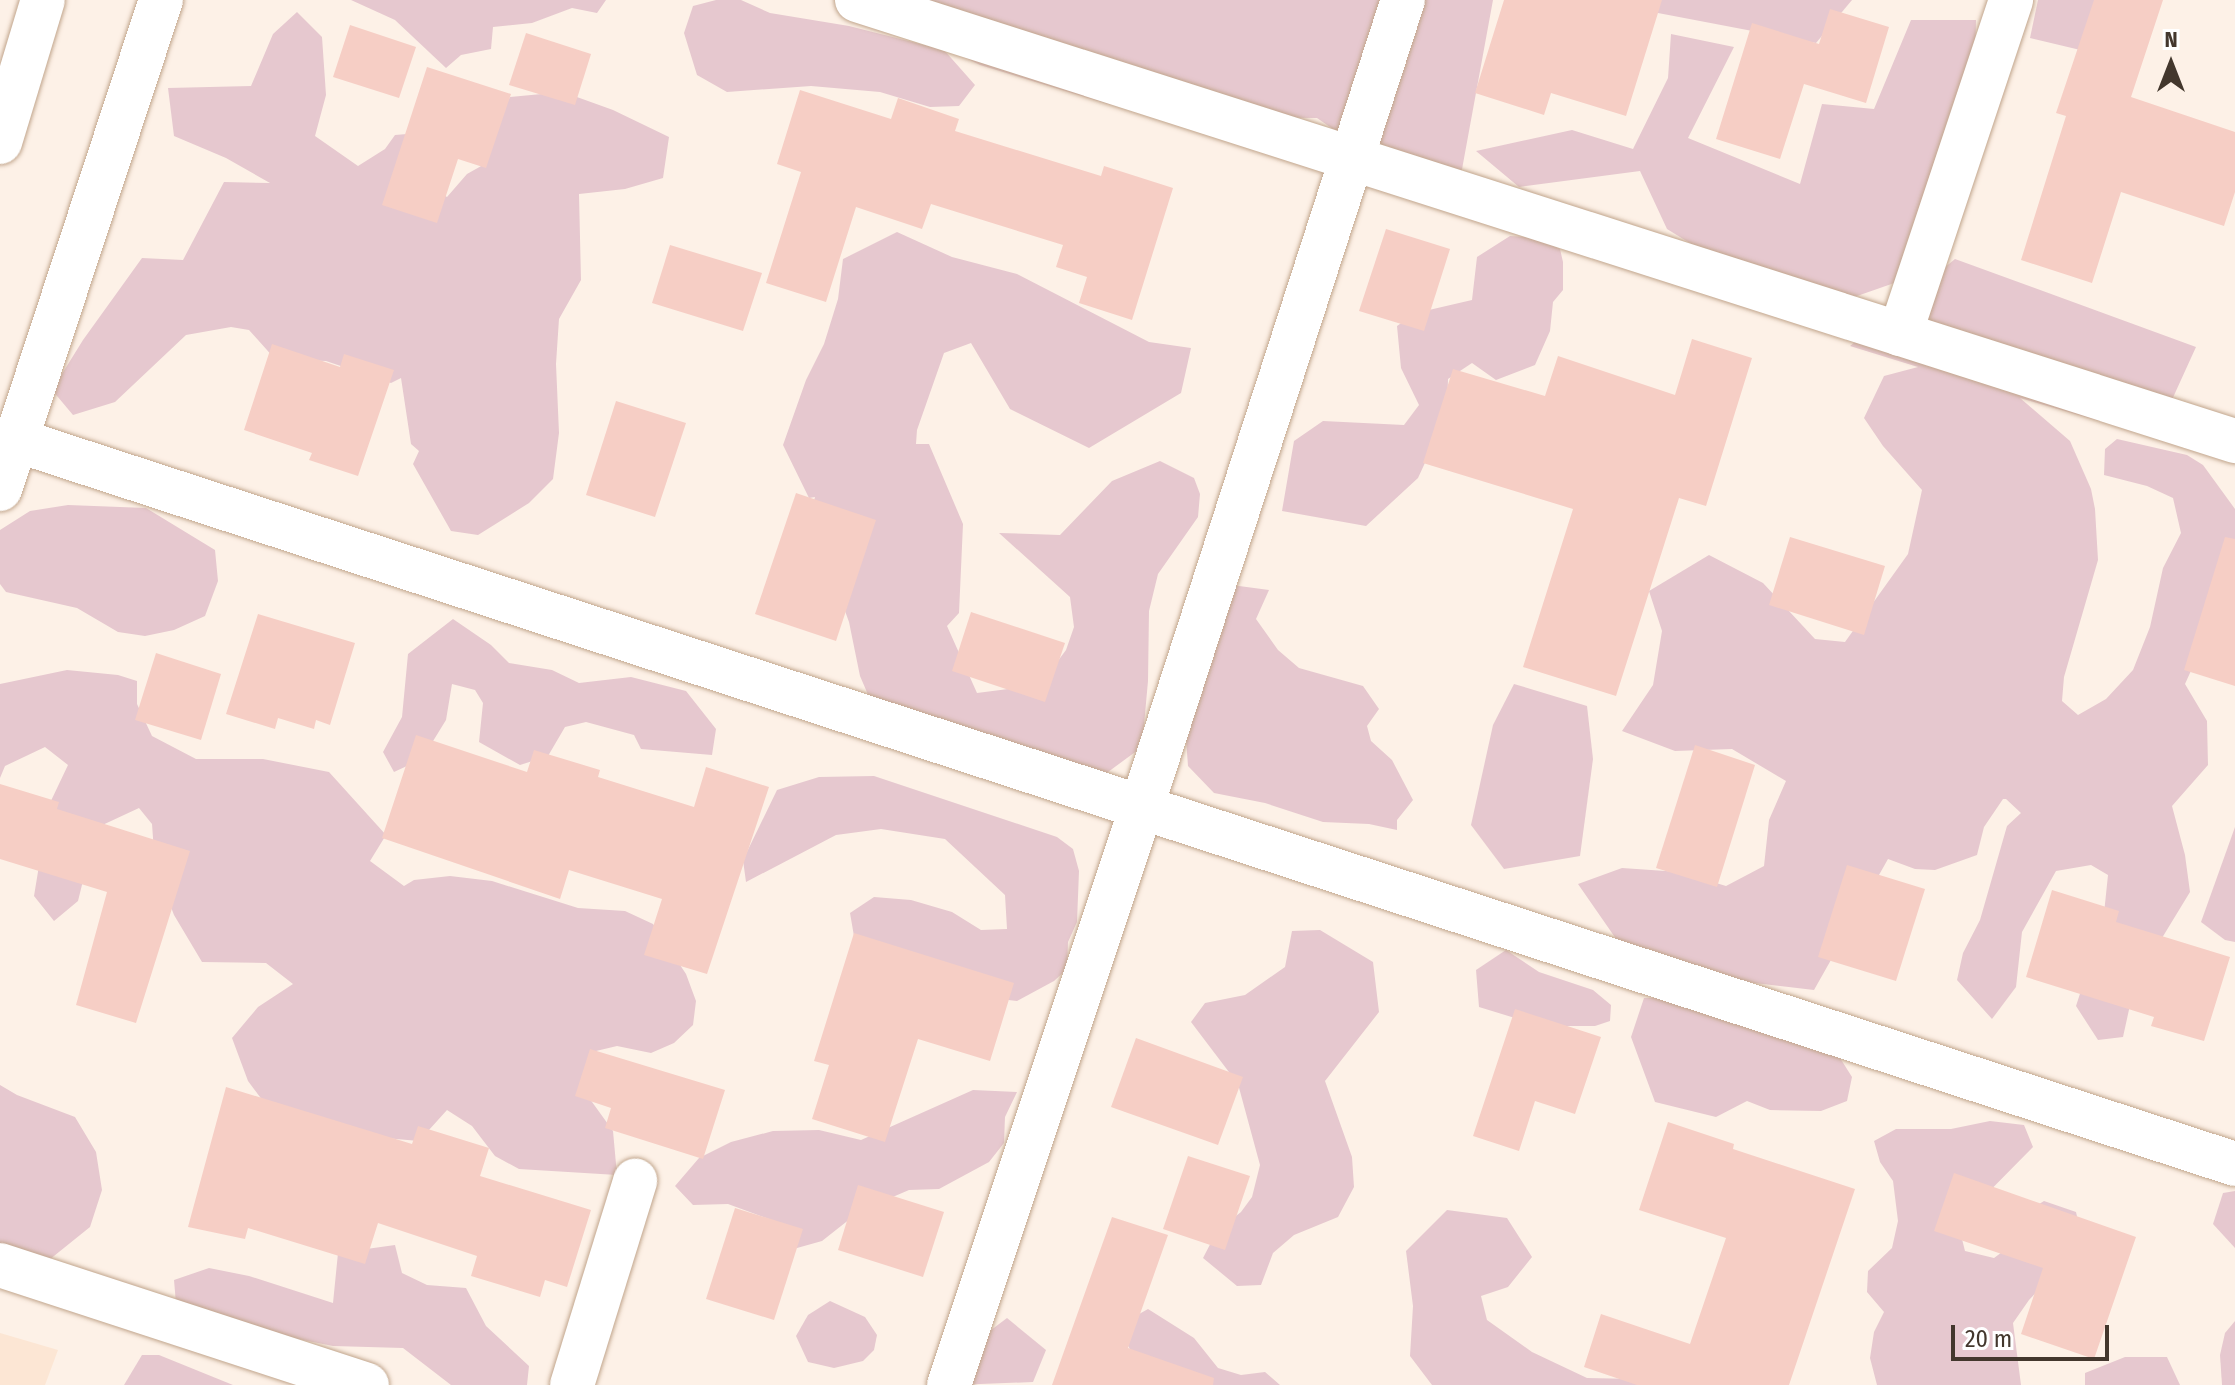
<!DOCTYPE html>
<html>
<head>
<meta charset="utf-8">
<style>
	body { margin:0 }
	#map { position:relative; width:2235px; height:1385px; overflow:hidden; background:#fdf1e7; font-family:"Fira Sans Condensed",sans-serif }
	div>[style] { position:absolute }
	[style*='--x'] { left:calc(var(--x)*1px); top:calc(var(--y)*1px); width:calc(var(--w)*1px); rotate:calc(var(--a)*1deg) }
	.built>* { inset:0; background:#fce6d4 }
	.green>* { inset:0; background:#e6c8cf }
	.building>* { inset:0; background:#f6cec5 }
	.roads { filter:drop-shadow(0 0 2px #c1a58c) drop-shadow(0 0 2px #c1a58c) }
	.minor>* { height:44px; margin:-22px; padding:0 22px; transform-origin:22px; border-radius:22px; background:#fff }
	span { translate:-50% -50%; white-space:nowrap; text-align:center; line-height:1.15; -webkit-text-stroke:7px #fff; paint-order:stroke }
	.north { position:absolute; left:2131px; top:24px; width:80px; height:80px; -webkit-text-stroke:6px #fff; paint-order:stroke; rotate:0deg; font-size:22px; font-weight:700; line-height:32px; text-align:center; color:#43372d }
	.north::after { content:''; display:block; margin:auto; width:28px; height:36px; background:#43372d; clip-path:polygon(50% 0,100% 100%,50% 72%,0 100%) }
	.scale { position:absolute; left:1951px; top:1325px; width:158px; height:36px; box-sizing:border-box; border:4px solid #43372d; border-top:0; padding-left:10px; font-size:24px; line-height:28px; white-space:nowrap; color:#43372d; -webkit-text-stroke:6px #fff; paint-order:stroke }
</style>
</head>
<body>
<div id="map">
	<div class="built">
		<div style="clip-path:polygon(0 1333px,58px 1350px,45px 1385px,0 1385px)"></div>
	</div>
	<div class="green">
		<div style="clip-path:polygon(351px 0,606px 0,597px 13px,572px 8px,532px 23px,493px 27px,491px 49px,461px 55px,446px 68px,395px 20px)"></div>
		<div style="clip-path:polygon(716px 0,741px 0,770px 13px,849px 26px,944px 50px,975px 85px,959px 106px,930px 107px,880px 92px,811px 86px,727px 92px,697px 75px,684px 33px,693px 6px)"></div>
		<div style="clip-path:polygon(851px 0,1493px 0,1454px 213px,1317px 118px,1194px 117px,1108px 104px,980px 65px)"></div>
		<div style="clip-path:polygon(1651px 0,1852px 0,1816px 43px,1658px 13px)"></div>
		<div style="clip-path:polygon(2038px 0,2106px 0,2093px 53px,2030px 38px)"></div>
		<div style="clip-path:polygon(297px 12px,322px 37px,326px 95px,315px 136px,358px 166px,385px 149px,395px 135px,407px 134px,436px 190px,447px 197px,467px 174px,483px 165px,492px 130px,510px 97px,563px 92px,613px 110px,669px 137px,663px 178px,625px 189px,579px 194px,581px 280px,559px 319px,556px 364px,559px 433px,553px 479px,529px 503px,478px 535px,451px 531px,413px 464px,419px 451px,411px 444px,401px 378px,391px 383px,326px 361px,275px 359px,249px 330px,231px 327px,186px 335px,115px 402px,73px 415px,52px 390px,83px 340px,142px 258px,183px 260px,224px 182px,270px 183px,226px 158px,174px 136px,168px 88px,251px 86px,273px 34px)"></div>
		<div style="clip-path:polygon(1911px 20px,1976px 20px,1974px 110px,1900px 281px,1837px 303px,1732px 269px,1667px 229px,1640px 171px,1519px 187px,1476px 151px,1572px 130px,1633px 149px,1668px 78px,1671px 34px,1734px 47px,1688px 138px,1800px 184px,1822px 104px,1874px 109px)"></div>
		<div style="clip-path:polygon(897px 232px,952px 257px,1017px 274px,1149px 342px,1191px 348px,1181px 393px,1089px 448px,1010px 409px,971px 343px,944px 353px,917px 430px,916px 444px,929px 444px,963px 524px,959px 613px,947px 626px,977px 693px,1040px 685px,1066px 650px,1074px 627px,1070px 597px,999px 533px,1060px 535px,1112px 481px,1160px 461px,1194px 478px,1200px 494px,1198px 517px,1158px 574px,1149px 611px,1148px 681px,1142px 747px,1089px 786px,872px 704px,860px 676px,849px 622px,836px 586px,806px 532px,815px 497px,809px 498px,783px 445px,806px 380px,824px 344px,838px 299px,843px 259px)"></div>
		<div style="clip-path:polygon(1510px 236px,1540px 238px,1560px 249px,1563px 262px,1563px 290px,1553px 302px,1550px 331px,1535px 365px,1496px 380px,1472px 363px,1448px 379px,1447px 415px,1418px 478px,1366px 526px,1282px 511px,1294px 441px,1323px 421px,1404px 425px,1419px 405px,1401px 368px,1397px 326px,1416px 313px,1472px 300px,1477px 257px)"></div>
		<div style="clip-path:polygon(1955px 259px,2196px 347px,2155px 437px,2020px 398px,2070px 441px,2091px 489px,2095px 509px,2098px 560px,2064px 677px,2062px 701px,2078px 715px,2106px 699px,2133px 670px,2150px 627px,2163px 568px,2181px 533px,2173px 498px,2147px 486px,2104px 475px,2105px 449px,2117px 439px,2187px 455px,2203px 465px,2235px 509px,2235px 573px,2185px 684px,2207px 721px,2208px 765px,2172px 806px,2185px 855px,2190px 892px,2151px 956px,2132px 996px,2123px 1037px,2098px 1040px,2076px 1006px,2103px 923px,2108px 875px,2091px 865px,2056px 871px,2022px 932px,2016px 987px,1992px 1019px,1957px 980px,1963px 953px,1980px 920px,2007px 826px,2021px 813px,2006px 799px,2003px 799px,1984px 827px,1977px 855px,1935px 870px,1915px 869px,1888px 859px,1814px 990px,1687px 975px,1621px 946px,1578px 884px,1622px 868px,1680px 872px,1726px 886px,1764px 866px,1769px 820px,1786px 781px,1732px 749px,1675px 751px,1622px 731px,1653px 685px,1662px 631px,1649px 591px,1709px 555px,1763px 583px,1815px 639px,1845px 642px,1908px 554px,1922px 490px,1883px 446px,1864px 418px,1884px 376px,1918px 367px,1850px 346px)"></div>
		<div style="clip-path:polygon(68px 505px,146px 508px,215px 550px,218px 581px,205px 616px,174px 630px,145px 636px,118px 632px,77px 608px,6px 592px,0 584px,0 530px,30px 511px)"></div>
		<div style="clip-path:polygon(1224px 584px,1269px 590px,1256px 619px,1278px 650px,1299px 668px,1363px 686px,1379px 709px,1367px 726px,1371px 741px,1392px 760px,1413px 800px,1397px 820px,1397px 830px,1369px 824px,1323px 822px,1265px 803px,1214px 793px,1188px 766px,1185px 725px)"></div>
		<div style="clip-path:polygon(453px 619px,491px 645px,509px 663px,552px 670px,579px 683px,631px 677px,686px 691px,716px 729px,712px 755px,641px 749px,634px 735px,586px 722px,565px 727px,548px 756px,520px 765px,479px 742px,483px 703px,475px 690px,452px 684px,446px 720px,422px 759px,394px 772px,383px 752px,402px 717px,408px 654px)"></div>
		<div style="clip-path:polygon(67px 670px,118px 675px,137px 681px,137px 704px,152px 736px,196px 759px,263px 759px,329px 772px,386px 835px,370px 861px,404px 886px,414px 880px,450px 876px,492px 881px,578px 908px,625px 911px,653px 924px,686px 974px,696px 1001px,693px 1025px,674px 1043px,651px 1053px,617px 1046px,596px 1051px,587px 1095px,613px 1131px,617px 1175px,519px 1169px,495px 1156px,472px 1126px,447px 1110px,419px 1141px,373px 1137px,263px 1101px,248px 1081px,232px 1038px,258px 1007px,293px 984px,266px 963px,202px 962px,174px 915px,155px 866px,152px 824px,139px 808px,96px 828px,78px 901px,54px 921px,34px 896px,49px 805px,68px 765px,45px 747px,5px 766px,0 778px,0 684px)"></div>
		<div style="clip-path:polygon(1514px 684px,1587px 706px,1593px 759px,1580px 856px,1504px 869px,1471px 825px,1493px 725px)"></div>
		<div style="clip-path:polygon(874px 776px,1057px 837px,1073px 849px,1079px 871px,1077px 922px,1068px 942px,1067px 969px,1054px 981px,1017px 1001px,965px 995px,855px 942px,850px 913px,874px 897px,911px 900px,952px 912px,981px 930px,1007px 929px,1005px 895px,945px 839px,881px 829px,836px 835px,746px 882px,743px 860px,777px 790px,819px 777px)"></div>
		<div style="clip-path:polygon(2235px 827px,2235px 942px,2225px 940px,2201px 922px)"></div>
		<div style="clip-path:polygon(1320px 930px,1373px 962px,1379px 1012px,1325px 1081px,1352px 1157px,1354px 1187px,1338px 1217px,1294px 1235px,1273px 1253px,1261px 1285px,1237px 1286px,1203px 1258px,1217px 1231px,1241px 1212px,1252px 1197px,1260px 1165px,1238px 1084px,1191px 1022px,1205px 1003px,1245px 995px,1285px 967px,1292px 931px)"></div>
		<div style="clip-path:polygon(1506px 950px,1539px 972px,1593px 990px,1611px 1005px,1610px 1021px,1595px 1026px,1541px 1026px,1479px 1007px,1476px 970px)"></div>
		<div style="clip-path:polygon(1721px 997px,1835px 1050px,1852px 1077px,1847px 1101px,1821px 1111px,1770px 1110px,1747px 1101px,1716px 1117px,1655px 1102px,1631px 1037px,1644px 998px)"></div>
		<div style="clip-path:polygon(0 1085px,17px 1095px,75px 1117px,96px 1152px,102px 1190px,90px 1227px,49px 1260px,0 1258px)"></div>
		<div style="clip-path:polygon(973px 1090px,1017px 1092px,1005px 1117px,1004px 1143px,989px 1162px,939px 1189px,909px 1190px,860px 1211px,822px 1241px,797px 1248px,777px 1222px,728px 1204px,693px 1205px,675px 1186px,699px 1158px,731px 1142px,773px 1131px,819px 1130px,861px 1140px)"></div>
		<div style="clip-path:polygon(1990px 1121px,2024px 1125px,2033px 1147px,1958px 1223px,1965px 1251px,1994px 1258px,2013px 1244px,2020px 1216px,2044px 1201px,2076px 1212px,2083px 1243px,2029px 1300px,2013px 1323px,2021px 1385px,1877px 1385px,1870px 1358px,1874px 1332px,1884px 1312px,1867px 1292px,1868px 1271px,1892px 1248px,1898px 1221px,1893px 1181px,1880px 1162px,1874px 1141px,1896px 1129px,1951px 1129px)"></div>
		<div style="clip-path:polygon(2235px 1191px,2235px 1248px,2213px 1224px,2223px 1193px)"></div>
		<div style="clip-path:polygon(1447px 1210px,1507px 1218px,1532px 1257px,1508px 1287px,1481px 1296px,1487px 1320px,1532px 1352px,1587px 1378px,1636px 1379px,1640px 1385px,1432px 1385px,1410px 1356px,1413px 1306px,1406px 1251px)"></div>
		<div style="clip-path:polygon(395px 1245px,402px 1273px,427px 1285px,466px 1288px,486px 1326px,529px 1366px,527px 1385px,451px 1385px,403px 1348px,333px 1346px,177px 1315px,174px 1280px,209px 1268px,249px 1276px,333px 1303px,338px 1253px)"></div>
		<div style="clip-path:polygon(830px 1301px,865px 1317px,877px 1335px,874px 1350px,863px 1361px,834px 1368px,808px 1362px,796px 1336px,808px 1315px)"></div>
		<div style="clip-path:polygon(1148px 1309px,1194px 1338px,1218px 1368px,1241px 1375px,1265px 1372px,1280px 1385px,1162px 1385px,1137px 1363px,1118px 1326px)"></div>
		<div style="clip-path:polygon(1007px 1318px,1046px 1350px,1033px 1382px,955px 1385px,970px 1346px)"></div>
		<div style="clip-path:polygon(2235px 1321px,2235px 1385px,2222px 1385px,2220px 1355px,2225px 1333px)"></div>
		<div style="clip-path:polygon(142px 1355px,159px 1355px,233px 1385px,124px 1385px)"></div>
		<div style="clip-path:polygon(2125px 1357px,2167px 1357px,2180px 1385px,2085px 1385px,2085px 1373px)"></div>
	</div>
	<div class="building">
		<div style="clip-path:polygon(1504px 0,1662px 0,1626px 116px,1551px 93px,1544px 115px,1475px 93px)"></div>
		<div style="clip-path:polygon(2094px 0,2163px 0,2131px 97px,2235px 132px,2235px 192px,2224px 226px,2121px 192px,2092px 283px,2021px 260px,2066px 116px,2056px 113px)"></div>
		<div style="clip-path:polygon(1830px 9px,1889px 27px,1866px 103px,1804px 84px,1780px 159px,1716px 139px,1752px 23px,1819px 44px)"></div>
		<div style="clip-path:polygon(350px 25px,416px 47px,399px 98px,333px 77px)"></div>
		<div style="clip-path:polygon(526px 33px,591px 54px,575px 105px,509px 85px)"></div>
		<div style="clip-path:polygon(427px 67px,511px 94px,486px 168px,458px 159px,437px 223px,382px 205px)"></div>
		<div style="clip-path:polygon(800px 90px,891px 119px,898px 98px,959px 119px,955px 131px,1101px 176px,1104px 166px,1173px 188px,1132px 320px,1079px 303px,1087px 277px,1056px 267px,1063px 245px,931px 204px,922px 229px,856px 207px,826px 302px,766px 283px,801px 172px,777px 164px)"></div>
		<div style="clip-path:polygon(1386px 229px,1450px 249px,1424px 331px,1359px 311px)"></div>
		<div style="clip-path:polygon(670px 245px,762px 273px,743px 331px,652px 303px)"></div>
		<div style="clip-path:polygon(1692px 339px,1752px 358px,1706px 506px,1679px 498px,1616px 696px,1523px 667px,1573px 509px,1423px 463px,1453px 369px,1545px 396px,1558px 356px,1675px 395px)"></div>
		<div style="clip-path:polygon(272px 344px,340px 367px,344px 354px,394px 370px,358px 476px,309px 460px,312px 453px,244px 430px)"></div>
		<div style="clip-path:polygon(616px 401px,686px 423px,655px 517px,586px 495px)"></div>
		<div style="clip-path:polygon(796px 493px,876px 520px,836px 641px,755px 614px)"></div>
		<div style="clip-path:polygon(1790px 537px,1885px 566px,1864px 635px,1769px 605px)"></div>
		<div style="clip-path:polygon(2225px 537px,2235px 539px,2235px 686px,2184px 670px)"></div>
		<div style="clip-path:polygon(971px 612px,1065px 643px,1045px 702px,952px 671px)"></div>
		<div style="clip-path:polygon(258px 614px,355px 643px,330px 725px,316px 720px,314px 729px,278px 718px,275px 729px,226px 714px)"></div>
		<div style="clip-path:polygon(156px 653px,221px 674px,201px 740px,135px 720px)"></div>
		<div style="clip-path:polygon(416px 735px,527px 772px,534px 750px,600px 770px,598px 777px,694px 807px,706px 767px,769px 787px,707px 974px,644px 955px,662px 899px,569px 870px,560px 899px,382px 838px)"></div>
		<div style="clip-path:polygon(1695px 745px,1755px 765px,1717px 887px,1656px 868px)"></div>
		<div style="clip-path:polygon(0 784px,59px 802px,57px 809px,190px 851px,136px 1023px,76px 1005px,107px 892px,0 859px)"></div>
		<div style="clip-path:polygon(1847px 865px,1925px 889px,1896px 981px,1818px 957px)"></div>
		<div style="clip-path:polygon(2052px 890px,2119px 911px,2116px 922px,2230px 957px,2204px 1041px,2151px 1026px,2154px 1017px,2026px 977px)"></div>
		<div style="clip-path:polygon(854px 933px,1014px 983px,990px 1061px,918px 1039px,885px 1142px,812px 1119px,829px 1065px,814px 1061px)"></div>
		<div style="clip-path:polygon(1515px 1009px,1601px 1037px,1575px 1114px,1535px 1101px,1519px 1151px,1473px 1136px)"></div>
		<div style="clip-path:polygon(1136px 1038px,1243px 1077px,1218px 1145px,1111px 1107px)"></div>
		<div style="clip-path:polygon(590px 1049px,725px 1090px,703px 1159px,605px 1128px,611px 1108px,575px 1096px)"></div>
		<div style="clip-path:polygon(226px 1087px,412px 1144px,418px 1126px,489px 1148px,480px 1176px,591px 1210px,567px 1287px,545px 1280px,540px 1297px,471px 1276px,477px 1256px,378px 1223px,365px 1264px,248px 1228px,245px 1239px,188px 1227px)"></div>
		<div style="clip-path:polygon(1668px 1122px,1734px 1144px,1733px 1149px,1855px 1189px,1789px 1385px,1637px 1385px,1584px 1367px,1601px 1314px,1690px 1344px,1726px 1238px,1639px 1210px)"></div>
		<div style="clip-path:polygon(1188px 1156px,1250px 1176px,1225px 1250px,1163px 1229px)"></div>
		<div style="clip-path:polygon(1954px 1173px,2136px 1237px,2094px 1359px,2021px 1334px,2043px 1268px,1934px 1231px)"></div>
		<div style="clip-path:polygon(858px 1185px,944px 1212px,923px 1277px,838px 1250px)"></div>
		<div style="clip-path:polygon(735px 1208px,803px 1229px,774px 1320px,706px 1299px)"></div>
		<div style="clip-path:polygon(1112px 1217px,1168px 1235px,1128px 1348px,1214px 1378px,1213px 1385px,1052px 1385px)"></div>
	</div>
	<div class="roads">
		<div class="minor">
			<div style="--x:857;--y:0;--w:1447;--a:17.75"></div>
			<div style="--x:0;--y:142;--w:148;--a:-73.2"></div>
			<div style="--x:1900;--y:334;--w:352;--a:-71.6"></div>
			<div style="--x:16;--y:440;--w:2334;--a:18.07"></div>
			<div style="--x:0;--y:489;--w:515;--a:-71.78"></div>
			<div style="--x:0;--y:1265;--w:386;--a:18.1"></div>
			<div style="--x:572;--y:1385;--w:214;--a:-72.8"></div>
			<div style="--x:949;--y:1385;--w:610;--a:-71.57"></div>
			<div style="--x:1142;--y:806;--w:847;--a:-72.06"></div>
		</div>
	</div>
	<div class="north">N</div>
	<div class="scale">20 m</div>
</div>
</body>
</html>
